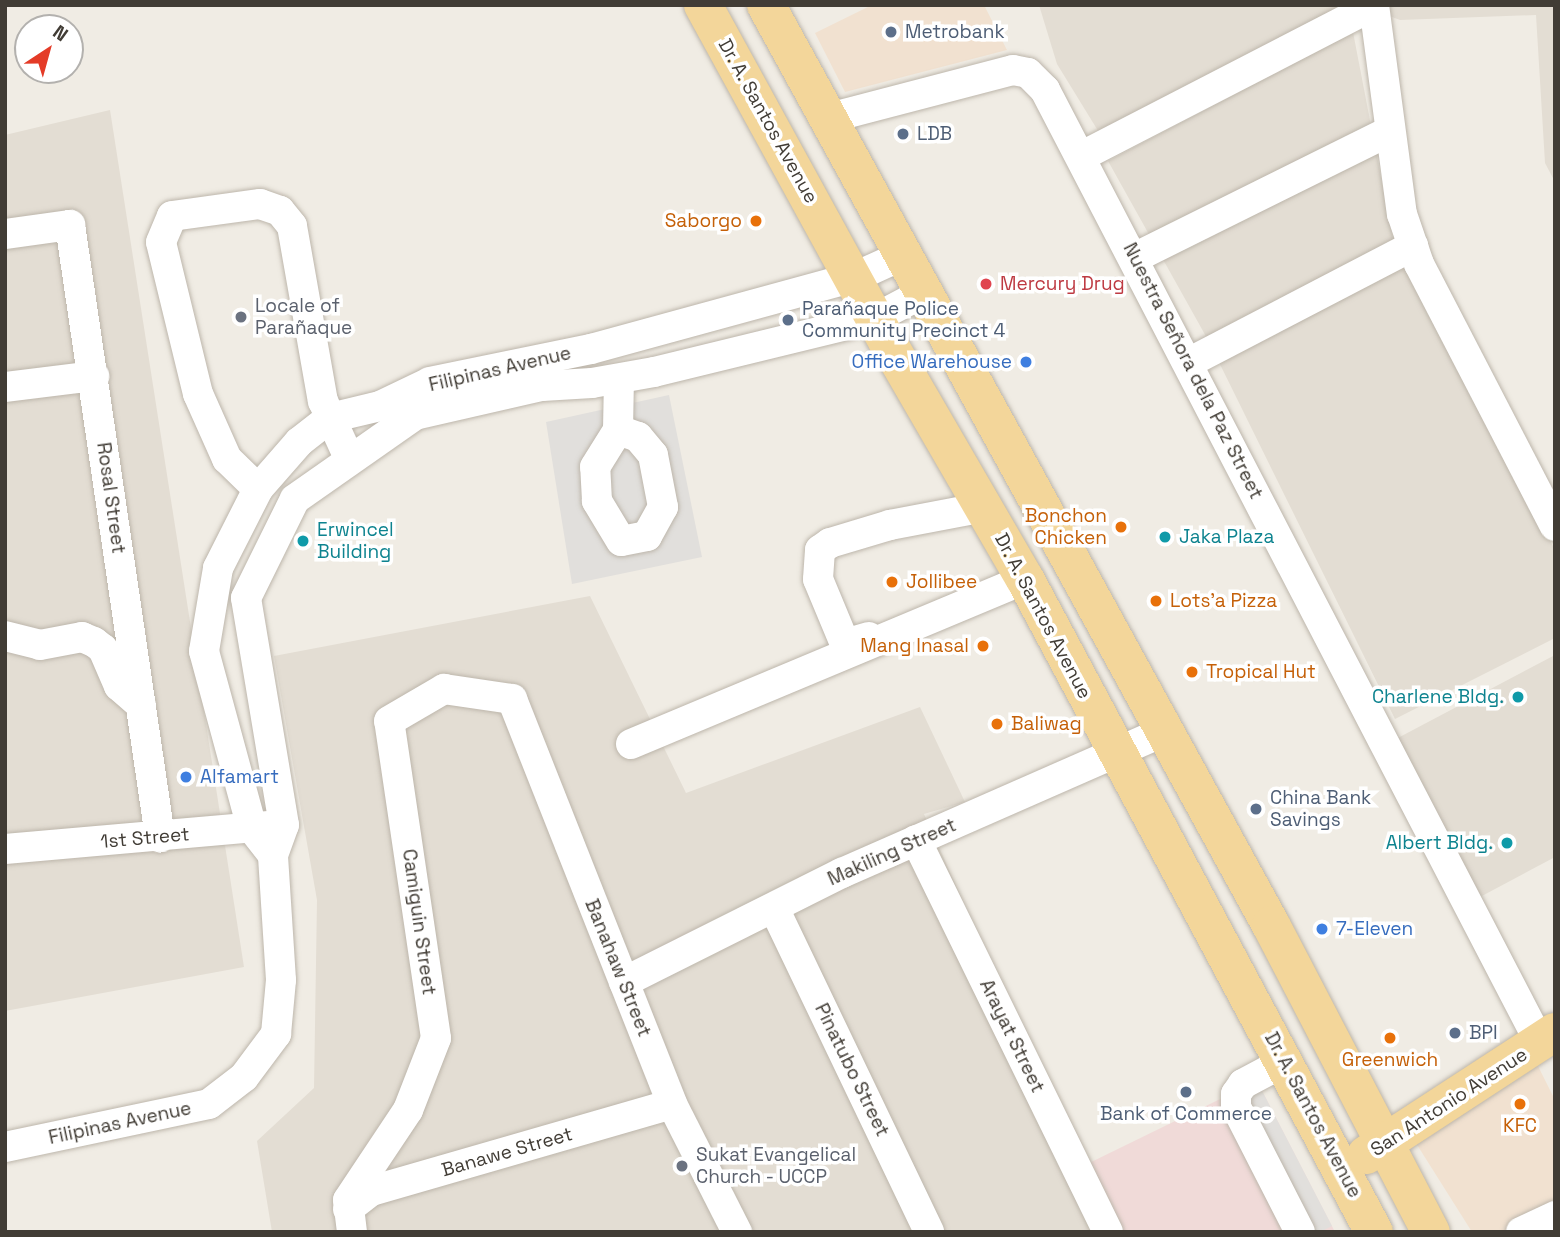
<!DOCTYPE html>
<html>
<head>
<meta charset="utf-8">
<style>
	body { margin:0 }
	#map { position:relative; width:1560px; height:1237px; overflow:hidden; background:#f0ece4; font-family:"Space Grotesk",sans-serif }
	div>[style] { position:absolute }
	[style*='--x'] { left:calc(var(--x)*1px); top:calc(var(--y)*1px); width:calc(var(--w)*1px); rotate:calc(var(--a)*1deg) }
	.residential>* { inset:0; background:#e3ddd3 }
	.commercial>* { inset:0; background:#f1e1d0 }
	.medical>* { inset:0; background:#f0dad8 }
	.parking>* { inset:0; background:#e1dfdc }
	.roads { filter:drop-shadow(0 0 2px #bdb6ab) drop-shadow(0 0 2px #bdb6ab) }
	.minor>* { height:30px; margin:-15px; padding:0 15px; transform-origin:15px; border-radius:15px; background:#fff }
	.major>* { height:38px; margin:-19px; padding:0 19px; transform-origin:19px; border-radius:19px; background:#f3d69a }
	.dots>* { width:19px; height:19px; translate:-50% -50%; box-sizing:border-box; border:4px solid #fff; border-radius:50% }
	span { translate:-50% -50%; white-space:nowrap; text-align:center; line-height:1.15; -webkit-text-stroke:7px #fff; paint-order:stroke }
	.service-label { font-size:19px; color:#4e5e75 }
	.left { translate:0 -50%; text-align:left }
	.street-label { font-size:19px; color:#413c35 }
	.food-label { font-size:19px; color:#c56008 }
	.right { translate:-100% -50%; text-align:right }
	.health-label { font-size:19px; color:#be3a42 }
	.worship-label { font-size:19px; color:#5b616d }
	.shop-label { font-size:19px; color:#366cbe }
	.culture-label { font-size:19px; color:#0d838f }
	.frame { position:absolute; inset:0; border:7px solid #413c35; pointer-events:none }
	.north { position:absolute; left:14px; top:14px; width:70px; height:70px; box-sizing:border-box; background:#fff; border:2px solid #b3b1ae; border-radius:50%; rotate:36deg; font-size:19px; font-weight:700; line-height:28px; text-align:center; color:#413c35 }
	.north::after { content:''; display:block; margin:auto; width:24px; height:32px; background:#e43b27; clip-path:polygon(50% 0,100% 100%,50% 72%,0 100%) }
</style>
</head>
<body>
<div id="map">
	<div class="residential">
		<div style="clip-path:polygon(1039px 5px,1357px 5px,1100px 134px,1057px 64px)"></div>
		<div style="clip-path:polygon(1360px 5px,1555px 5px,1555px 182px,1545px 163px,1536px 15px,1400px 20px)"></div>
		<div style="clip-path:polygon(1353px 32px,1393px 240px,1555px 550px,1555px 638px,1395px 719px,1208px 340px,1108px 161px)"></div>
		<div style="clip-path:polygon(110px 110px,244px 967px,5px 1011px,5px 135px)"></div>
		<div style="clip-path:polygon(590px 596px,686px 793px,920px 707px,965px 802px,924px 814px,1111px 1232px,272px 1232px,257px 1141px,314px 1088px,317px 900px,274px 656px)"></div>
		<div style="clip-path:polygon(1555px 655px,1555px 857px,1480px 897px,1394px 740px)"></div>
	</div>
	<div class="commercial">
		<div style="clip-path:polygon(872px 5px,984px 5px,1007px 50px,845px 92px,815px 33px)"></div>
		<div style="clip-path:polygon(1535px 1060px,1555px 1100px,1555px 1232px,1472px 1232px,1414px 1140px)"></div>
	</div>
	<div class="medical">
		<div style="clip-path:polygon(1257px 1081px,1335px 1232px,1111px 1232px,1081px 1167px)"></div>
	</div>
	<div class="parking">
		<div style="clip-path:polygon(669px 395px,702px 557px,572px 584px,546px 422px)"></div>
		<div style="clip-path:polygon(1257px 1081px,1332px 1226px,1320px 1232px,1295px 1232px,1225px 1097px)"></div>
	</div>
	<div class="roads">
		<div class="minor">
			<div style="--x:1374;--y:5;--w:211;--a:82.4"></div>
			<div style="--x:1402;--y:214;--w:53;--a:71.2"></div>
			<div style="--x:1419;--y:264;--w:295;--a:62.6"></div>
			<div style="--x:829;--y:118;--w:190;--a:-14.6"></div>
			<div style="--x:1013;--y:70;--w:15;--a:11"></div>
			<div style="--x:1028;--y:73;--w:24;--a:45"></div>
			<div style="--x:1045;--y:90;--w:1074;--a:62.55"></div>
			<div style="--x:1082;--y:156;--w:327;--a:-27.3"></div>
			<div style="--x:5;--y:234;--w:66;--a:-7.9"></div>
			<div style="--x:70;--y:225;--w:619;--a:81.63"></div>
			<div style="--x:1134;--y:258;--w:284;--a:-26.4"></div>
			<div style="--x:1188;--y:363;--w:254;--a:-27.5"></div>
			<div style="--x:5;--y:387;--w:90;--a:-7"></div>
			<div style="--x:618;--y:430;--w:21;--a:19"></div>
			<div style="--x:638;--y:437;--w:23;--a:50"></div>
			<div style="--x:653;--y:455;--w:53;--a:79.1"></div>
			<div style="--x:663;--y:507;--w:33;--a:119"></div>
			<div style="--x:647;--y:536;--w:26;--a:169"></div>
			<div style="--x:621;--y:541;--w:47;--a:-121"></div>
			<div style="--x:597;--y:501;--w:34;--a:-93"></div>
			<div style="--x:595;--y:467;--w:44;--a:-58.1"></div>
			<div style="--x:618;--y:430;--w:50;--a:-88.9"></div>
			<div style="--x:258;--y:489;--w:43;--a:-135.9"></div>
			<div style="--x:227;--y:459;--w:71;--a:-114"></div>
			<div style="--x:198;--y:394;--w:156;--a:-103.7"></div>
			<div style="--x:161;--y:242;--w:28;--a:-67"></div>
			<div style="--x:172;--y:216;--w:89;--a:-7.8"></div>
			<div style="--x:260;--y:204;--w:21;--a:19"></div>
			<div style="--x:280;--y:211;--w:19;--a:51"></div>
			<div style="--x:292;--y:226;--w:178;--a:80"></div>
			<div style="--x:323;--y:401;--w:63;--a:65.5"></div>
			<div style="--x:5;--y:636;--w:36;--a:14"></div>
			<div style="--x:40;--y:645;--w:43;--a:-10.8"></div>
			<div style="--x:82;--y:637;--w:13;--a:23"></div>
			<div style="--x:94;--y:642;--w:11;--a:38"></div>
			<div style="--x:103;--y:649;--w:40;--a:66.6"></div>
			<div style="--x:119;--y:686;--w:29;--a:41"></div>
			<div style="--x:869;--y:637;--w:25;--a:164"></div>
			<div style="--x:845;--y:644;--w:70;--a:-112.6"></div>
			<div style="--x:818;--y:579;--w:29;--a:-86"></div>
			<div style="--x:820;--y:550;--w:12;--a:-35"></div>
			<div style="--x:830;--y:543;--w:63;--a:-16.7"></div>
			<div style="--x:890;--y:525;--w:96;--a:-10.8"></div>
			<div style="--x:631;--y:744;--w:427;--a:-22.7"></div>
			<div style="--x:916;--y:840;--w:436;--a:63.9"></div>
			<div style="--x:5;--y:849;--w:265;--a:-5"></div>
			<div style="--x:273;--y:855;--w:34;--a:-128"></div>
			<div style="--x:252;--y:828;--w:183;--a:-105.2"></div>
			<div style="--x:204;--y:651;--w:84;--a:-80.4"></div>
			<div style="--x:218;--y:568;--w:89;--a:-63.1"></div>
			<div style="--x:258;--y:489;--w:62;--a:-48.9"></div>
			<div style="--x:299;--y:442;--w:39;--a:-38"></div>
			<div style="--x:330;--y:418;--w:51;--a:-13.5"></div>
			<div style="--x:380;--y:406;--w:55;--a:-25.6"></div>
			<div style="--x:430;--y:382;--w:164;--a:-11.6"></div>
			<div style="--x:591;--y:349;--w:274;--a:-15.3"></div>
			<div style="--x:855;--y:277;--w:51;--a:-24.5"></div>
			<div style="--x:774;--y:908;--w:359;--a:64.4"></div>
			<div style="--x:624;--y:982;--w:244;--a:-26.6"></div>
			<div style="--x:842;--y:873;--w:353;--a:-23.7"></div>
			<div style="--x:1286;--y:1061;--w:49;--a:151.9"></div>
			<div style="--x:1243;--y:1084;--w:12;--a:125"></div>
			<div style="--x:1236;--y:1094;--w:13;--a:90"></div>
			<div style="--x:1236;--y:1107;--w:140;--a:62.9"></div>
			<div style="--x:5;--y:1147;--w:208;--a:-11.9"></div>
			<div style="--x:209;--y:1104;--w:44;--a:-37.6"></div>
			<div style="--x:244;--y:1077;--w:54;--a:-53.3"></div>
			<div style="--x:276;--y:1034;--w:54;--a:-84.7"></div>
			<div style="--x:281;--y:980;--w:125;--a:-93.7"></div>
			<div style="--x:273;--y:855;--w:32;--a:-70"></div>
			<div style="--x:284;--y:825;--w:230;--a:-99.5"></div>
			<div style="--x:246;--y:598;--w:110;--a:-63.7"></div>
			<div style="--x:295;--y:499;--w:146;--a:-35"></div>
			<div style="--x:415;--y:415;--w:130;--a:-12.9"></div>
			<div style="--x:542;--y:386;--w:50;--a:-3.4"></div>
			<div style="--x:592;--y:383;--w:63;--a:-10.1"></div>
			<div style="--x:654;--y:372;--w:228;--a:-13.7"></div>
			<div style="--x:876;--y:318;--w:51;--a:-28.1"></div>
			<div style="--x:348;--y:1209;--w:29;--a:-38"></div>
			<div style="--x:371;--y:1191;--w:313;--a:-16.1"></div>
			<div style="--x:352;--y:1232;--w:32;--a:-97"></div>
			<div style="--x:348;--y:1200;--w:108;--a:-56.3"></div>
			<div style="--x:408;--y:1110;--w:77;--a:-68.7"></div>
			<div style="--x:436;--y:1038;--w:320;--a:-98.4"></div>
			<div style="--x:389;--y:721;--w:64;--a:-30.2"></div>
			<div style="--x:444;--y:689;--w:69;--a:8.4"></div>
			<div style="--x:512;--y:699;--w:435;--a:68.4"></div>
			<div style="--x:672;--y:1104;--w:144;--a:63.1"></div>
			<div style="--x:1521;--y:1232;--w:38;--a:-25"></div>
		</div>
		<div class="major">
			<div style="--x:703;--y:5;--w:385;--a:61.3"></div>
			<div style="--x:888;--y:343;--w:273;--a:59.9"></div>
			<div style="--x:1025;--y:579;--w:740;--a:61.88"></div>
			<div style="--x:766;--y:5;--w:1049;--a:61.24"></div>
			<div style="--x:1271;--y:925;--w:346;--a:62.5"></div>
			<div style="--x:1366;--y:1155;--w:225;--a:-33.1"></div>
		</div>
	</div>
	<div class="dots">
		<div style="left:891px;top:32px;background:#5c6f8a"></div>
		<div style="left:903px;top:134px;background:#5c6f8a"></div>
		<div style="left:756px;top:221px;background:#e8710a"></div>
		<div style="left:986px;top:284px;background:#e0444e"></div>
		<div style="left:241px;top:317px;background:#6b7280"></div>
		<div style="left:788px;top:320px;background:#5c6f8a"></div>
		<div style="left:1026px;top:362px;background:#3f7fe0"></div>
		<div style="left:1121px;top:527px;background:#e8710a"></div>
		<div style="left:1165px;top:537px;background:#0f9aa8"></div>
		<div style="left:303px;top:541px;background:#0f9aa8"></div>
		<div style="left:892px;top:582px;background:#e8710a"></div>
		<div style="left:1156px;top:601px;background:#e8710a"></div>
		<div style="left:983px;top:646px;background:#e8710a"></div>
		<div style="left:1192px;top:672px;background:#e8710a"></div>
		<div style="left:1518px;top:697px;background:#0f9aa8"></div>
		<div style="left:997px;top:724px;background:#e8710a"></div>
		<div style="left:186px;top:777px;background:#3f7fe0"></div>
		<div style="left:1256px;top:809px;background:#5c6f8a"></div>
		<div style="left:1507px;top:843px;background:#0f9aa8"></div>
		<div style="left:1322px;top:929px;background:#3f7fe0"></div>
		<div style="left:1455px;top:1033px;background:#5c6f8a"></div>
		<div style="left:1390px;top:1038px;background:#e8710a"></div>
		<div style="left:1186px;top:1092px;background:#5c6f8a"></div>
		<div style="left:1520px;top:1104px;background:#e8710a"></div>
		<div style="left:682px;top:1166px;background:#6b7280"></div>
	</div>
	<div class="service-label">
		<span class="left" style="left:905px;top:32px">Metrobank</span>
		<span class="left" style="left:917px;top:134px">LDB</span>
		<span class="left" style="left:802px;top:320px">Parañaque Police<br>Community Precinct 4</span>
		<span class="left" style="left:1270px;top:809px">China Bank<br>Savings</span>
		<span class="left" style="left:1469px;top:1033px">BPI</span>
		<span style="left:1186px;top:1114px">Bank of Commerce</span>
	</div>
	<div class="street-label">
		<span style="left:768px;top:121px;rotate:61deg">Dr. A. Santos Avenue</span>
		<span style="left:500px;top:369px;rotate:-13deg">Filipinas Avenue</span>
		<span style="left:1193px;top:371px;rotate:63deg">Nuestra Señora dela Paz Street</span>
		<span style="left:111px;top:498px;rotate:82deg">Rosal Street</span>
		<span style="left:1043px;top:616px;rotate:62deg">Dr. A. Santos Avenue</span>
		<span style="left:145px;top:838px;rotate:-5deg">1st Street</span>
		<span style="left:892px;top:852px;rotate:-24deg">Makiling Street</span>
		<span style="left:419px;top:922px;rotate:82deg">Camiguin Street</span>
		<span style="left:618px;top:968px;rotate:68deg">Banahaw Street</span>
		<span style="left:1012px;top:1036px;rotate:64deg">Arayat Street</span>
		<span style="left:852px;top:1070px;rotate:64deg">Pinatubo Street</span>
		<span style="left:1449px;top:1102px;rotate:-33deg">San Antonio Avenue</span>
		<span style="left:1313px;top:1115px;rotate:62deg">Dr. A. Santos Avenue</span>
		<span style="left:120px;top:1123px;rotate:-12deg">Filipinas Avenue</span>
		<span style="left:507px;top:1152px;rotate:-16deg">Banawe Street</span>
	</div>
	<div class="food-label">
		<span class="right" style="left:742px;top:221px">Saborgo</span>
		<span class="right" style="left:1107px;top:527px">Bonchon<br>Chicken</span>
		<span class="left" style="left:906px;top:582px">Jollibee</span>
		<span class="left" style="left:1170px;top:601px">Lots'a Pizza</span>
		<span class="right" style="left:969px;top:646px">Mang Inasal</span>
		<span class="left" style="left:1206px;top:672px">Tropical Hut</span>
		<span class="left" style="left:1011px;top:724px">Baliwag</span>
		<span style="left:1390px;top:1060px">Greenwich</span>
		<span style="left:1520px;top:1126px">KFC</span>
	</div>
	<div class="health-label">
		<span class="left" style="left:1000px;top:284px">Mercury Drug</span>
	</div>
	<div class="worship-label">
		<span class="left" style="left:255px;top:317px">Locale of<br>Parañaque</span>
		<span class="left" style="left:696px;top:1166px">Sukat Evangelical<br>Church - UCCP</span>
	</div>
	<div class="shop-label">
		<span class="right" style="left:1012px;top:362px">Office Warehouse</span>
		<span class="left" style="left:200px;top:777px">Alfamart</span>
		<span class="left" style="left:1336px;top:929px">7-Eleven</span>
	</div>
	<div class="culture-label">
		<span class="left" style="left:317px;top:541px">Erwincel<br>Building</span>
		<span class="left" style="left:1179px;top:537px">Jaka Plaza</span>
		<span class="right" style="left:1504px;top:697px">Charlene Bldg.</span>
		<span class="right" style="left:1493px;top:843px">Albert Bldg.</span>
	</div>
	<div class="frame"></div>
	<div class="north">N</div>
</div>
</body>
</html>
